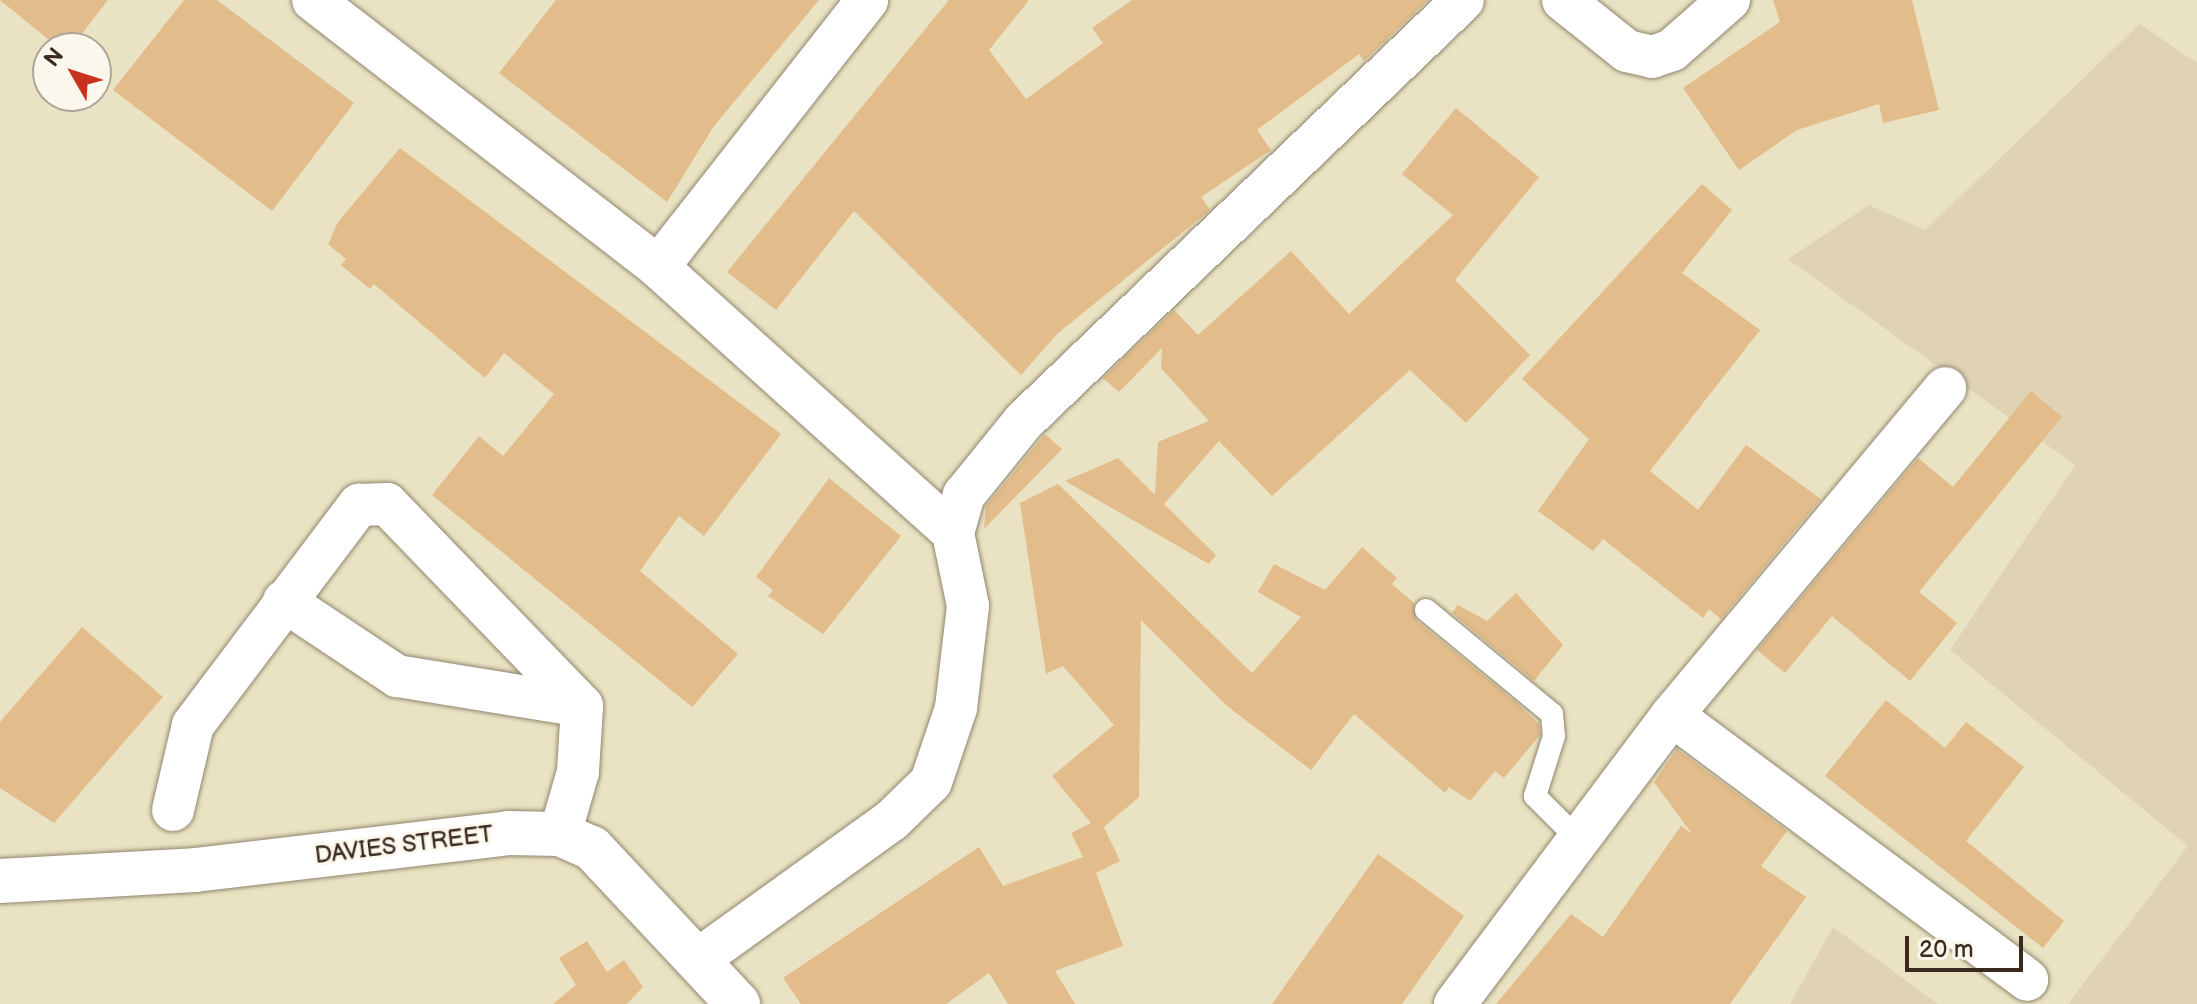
<!DOCTYPE html>
<html>
<head>
<meta charset="utf-8">
<style>
	body { margin:0 }
	#map { position:relative; width:2197px; height:1004px; overflow:hidden; background:#eae3c3; font-family:"Balsamiq Sans",sans-serif }
	div>[style] { position:absolute }
	[style*='--x'] { left:calc(var(--x)*1px); top:calc(var(--y)*1px); width:calc(var(--w)*1px); rotate:calc(var(--a)*1deg) }
	.built>* { inset:0; background:#dfd3b4 }
	.building>* { inset:0; background:#e2bc8a }
	.roads { filter:drop-shadow(0 0 2px #928670) drop-shadow(0 0 2px #928670) }
	.lane>* { height:22px; margin:-11px; padding:0 11px; transform-origin:11px; border-radius:11px; background:#fff }
	.street>* { height:42px; margin:-21px; padding:0 21px; transform-origin:21px; border-radius:21px; background:#fff }
	.secondary>* { height:44px; margin:-22px; padding:0 22px; transform-origin:22px; border-radius:22px; background:#fff }
	span { translate:-50% -50%; white-space:nowrap; text-align:center; line-height:1.15; -webkit-text-stroke:6px #fbf7ec; paint-order:stroke }
	.street-label { font-size:24px; color:#3b2a1e }
	.north { position:absolute; left:32px; top:32px; width:80px; height:80px; box-sizing:border-box; background:#fbf7ec; border:2px solid #aea59a; border-radius:50%; rotate:309deg; font-size:22px; font-weight:700; line-height:32px; text-align:center; color:#3b2a1e }
	.north::after { content:''; display:block; margin:auto; width:28px; height:36px; background:#c8321e; clip-path:polygon(50% 0,100% 100%,50% 72%,0 100%) }
	.scale { position:absolute; left:1905px; top:936px; width:118px; height:36px; box-sizing:border-box; border:4px solid #3b2a1e; border-top:0; padding-left:10px; font-size:24px; line-height:28px; white-space:nowrap; color:#3b2a1e; -webkit-text-stroke:6px #fbf7ec; paint-order:stroke }
</style>
</head>
<body>
<div id="map">
	<div class="built">
		<div style="clip-path:polygon(2140px 24px,2197px 63px,2197px 1004px,2068px 1004px,2188px 846px,1950px 650px,2075px 465px,1788px 259px,1869px 205px,1925px 230px)"></div>
		<div style="clip-path:polygon(1833px 927px,1938px 1004px,1790px 1004px)"></div>
	</div>
	<div class="building">
		<div style="clip-path:polygon(0 0,108px 0,71px 48px,59px 48px)"></div>
		<div style="clip-path:polygon(184px 0,217px 0,354px 103px,272px 211px,113px 90px)"></div>
		<div style="clip-path:polygon(556px 0,819px 0,714px 126px,667px 202px,499px 73px)"></div>
		<div style="clip-path:polygon(949px 0,1029px 0,989px 50px,1026px 99px,1103px 43px,1092px 28px,1132px 0,1428px 0,1364px 61px,1359px 54px,1257px 130px,1271px 150px,1201px 197px,1210px 210px,1057px 334px,1021px 375px,854px 211px,776px 310px,727px 272px)"></div>
		<div style="clip-path:polygon(1773px 0,1912px 0,1939px 110px,1883px 123px,1879px 104px,1797px 130px,1739px 170px,1683px 88px,1780px 22px)"></div>
		<div style="clip-path:polygon(1456px 108px,1539px 177px,1455px 280px,1530px 355px,1466px 423px,1410px 370px,1272px 496px,1219px 441px,1164px 504px,1216px 555px,1209px 564px,1065px 481px,1118px 458px,1155px 495px,1158px 442px,1209px 421px,1161px 368px,1162px 348px,1119px 392px,1103px 378px,1174px 310px,1198px 335px,1291px 251px,1349px 314px,1453px 215px,1402px 174px)"></div>
		<div style="clip-path:polygon(400px 148px,781px 434px,704px 536px,679px 516px,640px 571px,738px 654px,692px 707px,432px 495px,479px 436px,503px 456px,554px 394px,504px 353px,485px 378px,374px 284px,370px 289px,341px 265px,346px 259px,328px 244px,338px 222px)"></div>
		<div style="clip-path:polygon(1702px 184px,1732px 210px,1682px 273px,1760px 330px,1650px 471px,1698px 510px,1746px 445px,1821px 499px,1721px 619px,1709px 609px,1703px 618px,1603px 539px,1593px 551px,1538px 511px,1589px 439px,1522px 379px)"></div>
		<div style="clip-path:polygon(2031px 391px,2062px 417px,1919px 592px,1957px 623px,1910px 681px,1832px 616px,1785px 673px,1757px 650px,1918px 458px,1953px 487px)"></div>
		<div style="clip-path:polygon(1045px 434px,1062px 449px,984px 529px,986px 506px)"></div>
		<div style="clip-path:polygon(829px 478px,901px 536px,823px 634px,768px 596px,773px 590px,756px 577px)"></div>
		<div style="clip-path:polygon(1058px 484px,1252px 673px,1301px 617px,1258px 592px,1274px 564px,1325px 590px,1362px 547px,1397px 578px,1392px 584px,1414px 603px,1417px 621px,1517px 703px,1539px 724px,1540px 735px,1504px 778px,1495px 771px,1470px 801px,1449px 787px,1445px 793px,1354px 714px,1311px 770px,1227px 706px,1141px 620px,1139px 797px,1104px 827px,1120px 861px,1096px 873px,1123px 946px,1055px 971px,1075px 1004px,1008px 1004px,989px 973px,946px 1004px,801px 1004px,783px 978px,979px 847px,1003px 886px,1083px 857px,1071px 833px,1091px 823px,1052px 776px,1114px 725px,1063px 666px,1046px 674px,1020px 503px)"></div>
		<div style="clip-path:polygon(1516px 593px,1563px 645px,1534px 681px,1452px 613px,1458px 605px,1487px 621px)"></div>
		<div style="clip-path:polygon(82px 627px,163px 697px,54px 823px,0 788px,0 722px)"></div>
		<div style="clip-path:polygon(1886px 700px,1945px 748px,1966px 722px,2024px 767px,1966px 841px,2064px 921px,2043px 948px,1825px 776px)"></div>
		<div style="clip-path:polygon(1677px 749px,1787px 831px,1761px 866px,1806px 897px,1730px 1004px,1496px 1004px,1571px 914px,1603px 937px,1681px 826px,1692px 834px,1654px 782px)"></div>
		<div style="clip-path:polygon(1378px 854px,1464px 916px,1402px 1004px,1272px 1004px)"></div>
		<div style="clip-path:polygon(587px 941px,607px 972px,624px 960px,643px 987px,627px 1004px,553px 1004px,576px 985px,559px 958px)"></div>
	</div>
	<div class="roads">
		<div class="lane">
			<div style="--x:1426;--y:610;--w:163;--a:39.5"></div>
			<div style="--x:1552;--y:714;--w:22;--a:85"></div>
			<div style="--x:1554;--y:736;--w:63;--a:107.6"></div>
			<div style="--x:1535;--y:796;--w:61;--a:45"></div>
		</div>
		<div class="street">
			<div style="--x:313;--y:0;--w:436;--a:37.7"></div>
			<div style="--x:658;--y:267;--w:397;--a:42"></div>
			<div style="--x:1563;--y:0;--w:82;--a:38.6"></div>
			<div style="--x:1627;--y:51;--w:26;--a:13"></div>
			<div style="--x:1652;--y:57;--w:21;--a:-19"></div>
			<div style="--x:1672;--y:50;--w:76;--a:-41.3"></div>
			<div style="--x:658;--y:267;--w:339;--a:-51.9"></div>
			<div style="--x:284;--y:601;--w:136;--a:33.6"></div>
			<div style="--x:397;--y:676;--w:187;--a:9.2"></div>
			<div style="--x:1672;--y:715;--w:443;--a:36.7"></div>
			<div style="--x:173;--y:810;--w:87;--a:-76.8"></div>
			<div style="--x:193;--y:725;--w:276;--a:-53"></div>
			<div style="--x:359;--y:505;--w:28;--a:-2"></div>
			<div style="--x:387;--y:504;--w:281;--a:46"></div>
			<div style="--x:582;--y:706;--w:66;--a:93.5"></div>
			<div style="--x:578;--y:772;--w:65;--a:106.2"></div>
			<div style="--x:700;--y:958;--w:236;--a:-35.7"></div>
			<div style="--x:892;--y:820;--w:54;--a:-44.3"></div>
			<div style="--x:931;--y:782;--w:78;--a:-71.3"></div>
			<div style="--x:956;--y:708;--w:103;--a:-83.3"></div>
			<div style="--x:968;--y:606;--w:75;--a:-101.6"></div>
			<div style="--x:953;--y:533;--w:40;--a:-74"></div>
			<div style="--x:964;--y:495;--w:95;--a:-51"></div>
			<div style="--x:1024;--y:421;--w:608;--a:-43.8"></div>
			<div style="--x:1455;--y:1004;--w:361;--a:-53.1"></div>
			<div style="--x:1672;--y:715;--w:426;--a:-50.1"></div>
		</div>
		<div class="secondary">
			<div style="--x:0;--y:881;--w:195;--a:-3.2"></div>
			<div style="--x:195;--y:870;--w:315;--a:-6.7"></div>
			<div style="--x:508;--y:833;--w:52;--a:1.1"></div>
			<div style="--x:560;--y:834;--w:35;--a:24"></div>
			<div style="--x:592;--y:848;--w:214;--a:46.9"></div>
		</div>
	</div>
	<div class="street-label">
		<span style="left:404px;top:845px;rotate:-7deg">DAVIES STREET</span>
	</div>
	<div class="north">N</div>
	<div class="scale">20 m</div>
</div>
</body>
</html>
